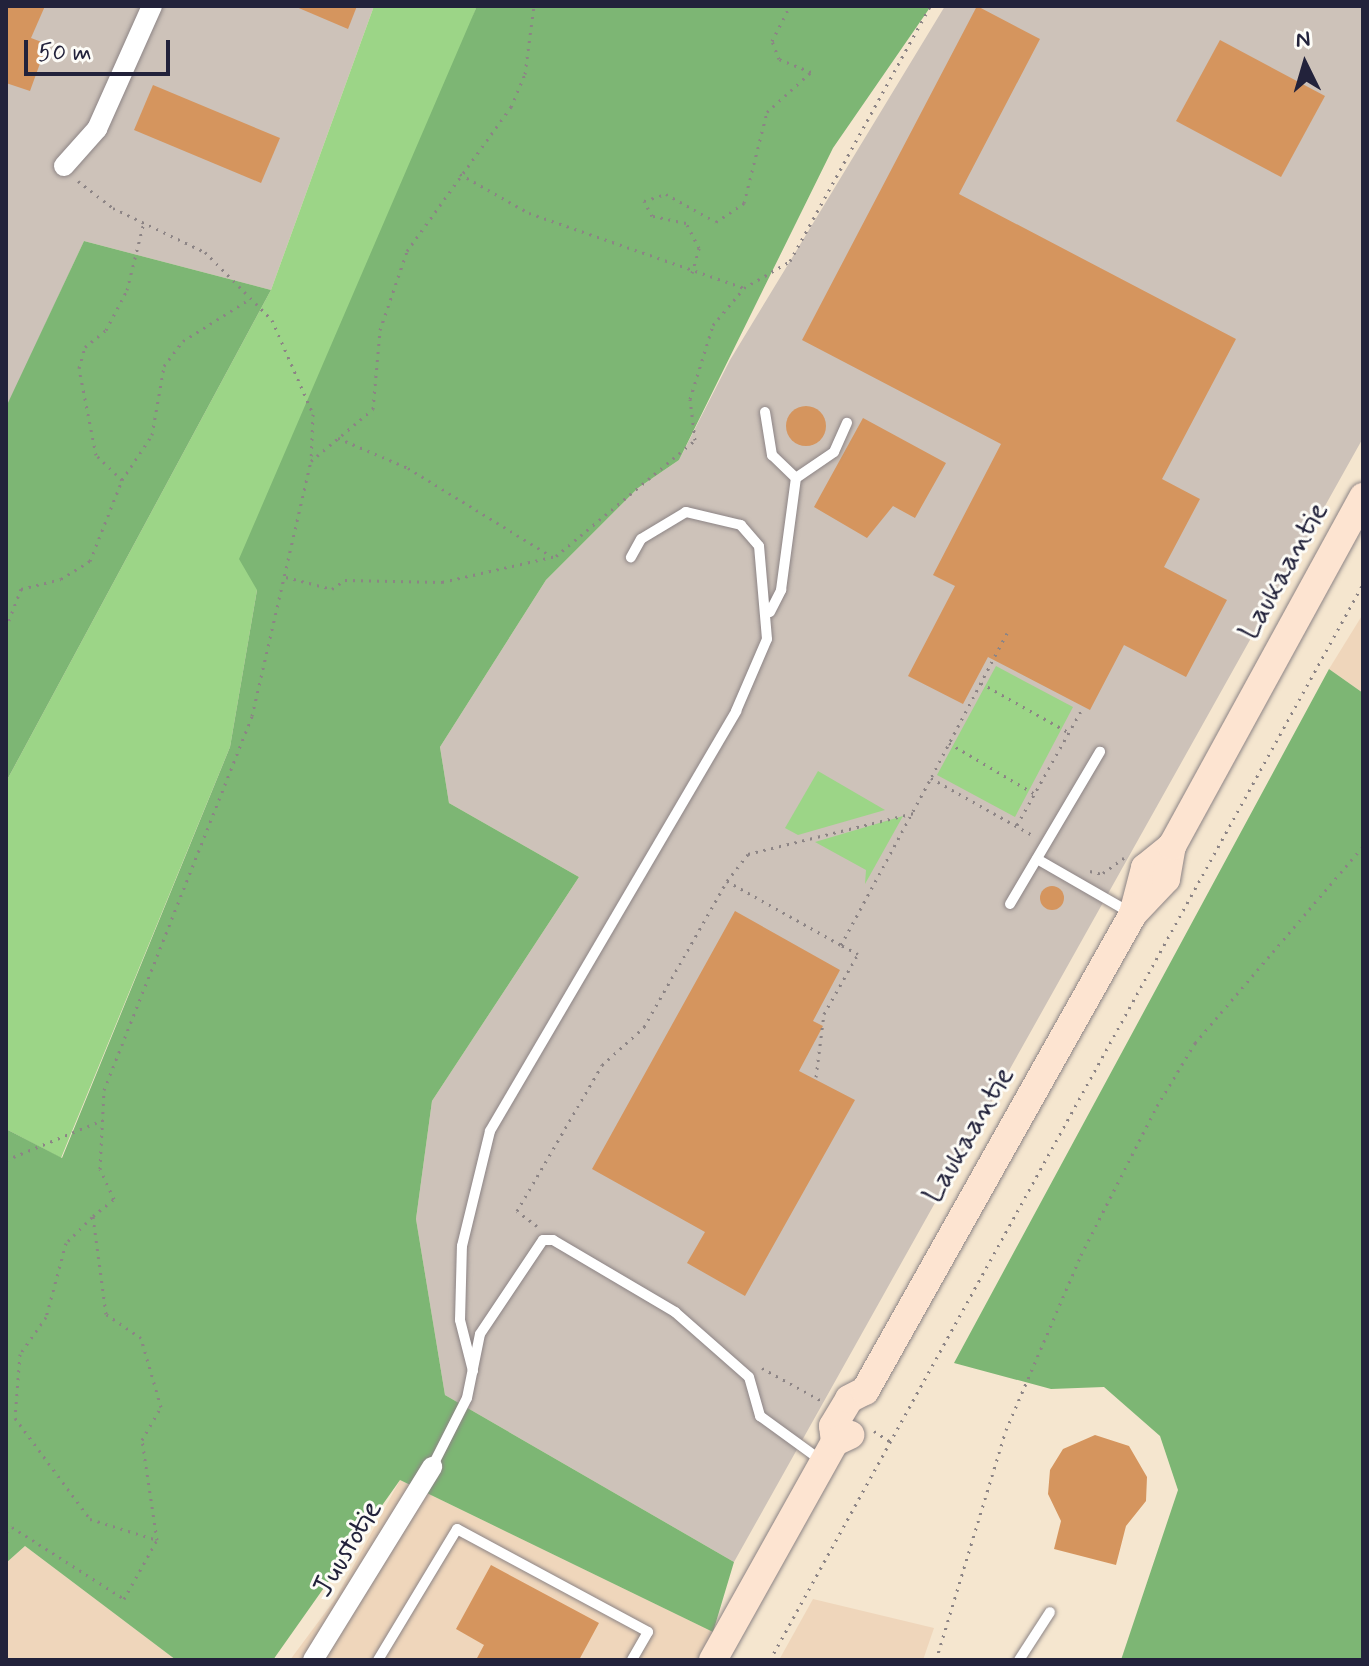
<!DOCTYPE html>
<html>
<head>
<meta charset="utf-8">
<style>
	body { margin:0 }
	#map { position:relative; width:1369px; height:1666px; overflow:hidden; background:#f5e6cf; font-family:Mynerve,sans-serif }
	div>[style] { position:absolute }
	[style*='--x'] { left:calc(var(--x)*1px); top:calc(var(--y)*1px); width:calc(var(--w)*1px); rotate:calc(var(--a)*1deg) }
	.built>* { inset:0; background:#efd6bb }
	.industrial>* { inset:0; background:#cdc2b9 }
	.green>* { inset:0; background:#9cd587 }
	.forest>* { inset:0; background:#7db674 }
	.building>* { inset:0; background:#d5955e }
	.round { border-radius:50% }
	.path>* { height:3px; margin-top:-1.5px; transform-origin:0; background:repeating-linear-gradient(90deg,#8c8485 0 2px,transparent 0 8px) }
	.roads { filter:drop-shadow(0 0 2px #8c8485) drop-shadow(0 0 2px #8c8485) }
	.service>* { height:10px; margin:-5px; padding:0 5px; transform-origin:5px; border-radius:5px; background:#fff }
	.minor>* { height:20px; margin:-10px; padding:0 10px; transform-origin:10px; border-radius:10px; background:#fff }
	.secondary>* { height:28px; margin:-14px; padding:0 14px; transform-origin:14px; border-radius:14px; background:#fde4d1 }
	span { translate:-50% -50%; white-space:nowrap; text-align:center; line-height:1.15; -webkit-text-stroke:6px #fdfcf7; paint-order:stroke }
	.street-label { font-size:30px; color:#22223b }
	.frame { position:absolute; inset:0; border:8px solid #22223b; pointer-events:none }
	.north { position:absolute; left:1265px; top:24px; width:80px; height:80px; -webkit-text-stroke:6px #fdfcf7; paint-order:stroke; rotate:355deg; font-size:22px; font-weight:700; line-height:32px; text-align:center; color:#22223b }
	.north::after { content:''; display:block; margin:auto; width:28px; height:36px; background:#22223b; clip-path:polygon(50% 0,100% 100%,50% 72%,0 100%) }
	.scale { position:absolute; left:24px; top:40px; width:146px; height:36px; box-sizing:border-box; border:4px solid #22223b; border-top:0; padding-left:10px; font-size:24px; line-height:28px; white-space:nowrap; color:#22223b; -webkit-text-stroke:6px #fdfcf7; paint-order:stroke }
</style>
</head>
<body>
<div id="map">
	<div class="built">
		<div style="clip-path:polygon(1363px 614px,1363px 693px,1329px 669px)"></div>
		<div style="clip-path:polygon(400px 1480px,713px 1632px,697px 1660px,290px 1660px,336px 1598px)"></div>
		<div style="clip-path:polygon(25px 1546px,176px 1660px,6px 1660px,6px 1563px)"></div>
		<div style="clip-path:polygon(813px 1599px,934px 1628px,923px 1660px,779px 1660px)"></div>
	</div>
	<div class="industrial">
		<div style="clip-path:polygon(6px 6px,374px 6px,271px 290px,84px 241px,7px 407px)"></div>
		<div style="clip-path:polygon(945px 6px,1363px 6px,1363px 438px,734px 1562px,445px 1395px,416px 1219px,432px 1101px,579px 877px,449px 803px,440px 747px,546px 580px,638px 488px,679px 460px,730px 360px)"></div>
	</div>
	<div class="green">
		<div style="clip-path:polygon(374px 6px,477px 6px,257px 590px,230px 747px,61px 1158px,6px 1129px,6px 782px,271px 290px)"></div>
		<div style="clip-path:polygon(996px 666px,1073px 707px,1015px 817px,937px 775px)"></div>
		<div style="clip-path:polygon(818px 771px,885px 810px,798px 835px,785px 828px)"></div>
		<div style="clip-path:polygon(903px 816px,865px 884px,866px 870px,815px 842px)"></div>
	</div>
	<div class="forest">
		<div style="clip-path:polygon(477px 6px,931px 6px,833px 148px,679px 460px,638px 488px,546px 580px,440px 747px,449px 803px,579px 877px,432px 1101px,416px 1219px,445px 1395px,734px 1562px,713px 1632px,400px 1480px,273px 1660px,176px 1660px,25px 1546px,6px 1563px,6px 1129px,62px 1158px,230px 747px,257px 590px,239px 559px)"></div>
		<div style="clip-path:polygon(84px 241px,271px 290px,6px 782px,6px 407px)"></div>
		<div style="clip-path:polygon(1329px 669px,1363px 693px,1363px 1660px,1121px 1660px,1178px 1490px,1160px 1436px,1104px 1387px,1051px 1389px,954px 1363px)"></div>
	</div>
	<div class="building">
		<div style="clip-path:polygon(6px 6px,45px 6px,31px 38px,47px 44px,30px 91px,6px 83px)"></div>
		<div style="clip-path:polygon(294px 6px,357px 6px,348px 29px)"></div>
		<div style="clip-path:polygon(977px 6px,1040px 39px,959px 194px,1236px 339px,1162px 479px,1200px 499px,1164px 567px,1227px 600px,1186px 677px,1124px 645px,1090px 710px,988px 657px,963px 704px,908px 676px,955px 586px,933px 575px,1001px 444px,802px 340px)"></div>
		<div style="clip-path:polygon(1220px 40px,1325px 96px,1281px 177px,1176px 121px)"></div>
		<div style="clip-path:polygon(153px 85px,280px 138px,261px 183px,134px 130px)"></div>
		<div class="round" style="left:786px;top:406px;width:40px;height:40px"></div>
		<div style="clip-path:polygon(863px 418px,946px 463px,915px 518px,893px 506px,867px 538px,814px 507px)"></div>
		<div class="round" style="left:1040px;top:886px;width:24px;height:24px"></div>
		<div style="clip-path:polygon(735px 911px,840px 970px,813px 1021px,823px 1026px,799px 1071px,855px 1100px,745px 1296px,687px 1263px,705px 1232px,592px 1169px)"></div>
		<div style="clip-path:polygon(1095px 1435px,1129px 1446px,1147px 1477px,1146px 1501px,1126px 1526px,1116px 1565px,1054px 1549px,1061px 1521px,1048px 1494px,1050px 1470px,1063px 1449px)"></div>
		<div style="clip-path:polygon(491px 1565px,599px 1623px,579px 1660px,476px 1660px,484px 1645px,456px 1629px)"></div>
	</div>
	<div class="path">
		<div style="--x:460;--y:174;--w:79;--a:29.5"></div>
		<div style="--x:529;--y:213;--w:228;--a:19.2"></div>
		<div style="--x:78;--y:181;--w:44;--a:37.6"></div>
		<div style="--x:113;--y:208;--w:102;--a:25.6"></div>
		<div style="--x:205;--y:252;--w:95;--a:45.4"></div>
		<div style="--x:272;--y:320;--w:103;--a:66.4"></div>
		<div style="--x:313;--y:414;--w:47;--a:92.4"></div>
		<div style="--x:692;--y:273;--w:26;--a:-74"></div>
		<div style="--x:699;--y:248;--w:28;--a:-117"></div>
		<div style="--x:686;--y:223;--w:35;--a:-168"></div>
		<div style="--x:652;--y:216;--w:17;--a:-118"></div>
		<div style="--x:644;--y:201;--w:23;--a:-18"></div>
		<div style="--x:666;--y:194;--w:57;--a:29.2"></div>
		<div style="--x:716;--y:222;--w:34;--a:-34"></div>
		<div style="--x:744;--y:203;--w:94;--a:-75.8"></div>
		<div style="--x:767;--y:112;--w:59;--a:-42.3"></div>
		<div style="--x:811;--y:72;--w:35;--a:-158"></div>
		<div style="--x:779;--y:59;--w:19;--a:-111"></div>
		<div style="--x:772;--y:41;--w:39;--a:-63"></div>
		<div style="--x:338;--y:438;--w:76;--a:23.2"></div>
		<div style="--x:408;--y:468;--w:164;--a:31.6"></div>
		<div style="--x:122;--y:480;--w:36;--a:-136"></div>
		<div style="--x:96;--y:455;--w:89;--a:-101.1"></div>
		<div style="--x:79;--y:368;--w:22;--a:-74"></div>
		<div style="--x:85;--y:347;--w:27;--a:-39"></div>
		<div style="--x:106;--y:330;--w:45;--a:-62.3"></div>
		<div style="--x:127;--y:290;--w:70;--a:-76"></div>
		<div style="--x:286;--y:577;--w:48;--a:14.6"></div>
		<div style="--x:332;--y:589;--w:16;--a:-35"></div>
		<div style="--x:345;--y:580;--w:97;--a:1.2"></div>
		<div style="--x:442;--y:582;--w:117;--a:-12.8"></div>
		<div style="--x:556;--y:556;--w:181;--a:-39.8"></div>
		<div style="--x:695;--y:440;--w:41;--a:-97"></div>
		<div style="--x:690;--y:399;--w:77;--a:-72.7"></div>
		<div style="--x:713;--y:325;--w:48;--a:-50"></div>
		<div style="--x:744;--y:288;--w:53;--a:-30.4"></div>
		<div style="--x:790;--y:261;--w:291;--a:-61.2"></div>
		<div style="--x:6;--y:628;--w:42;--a:-69"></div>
		<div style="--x:21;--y:589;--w:41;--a:-14"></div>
		<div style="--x:61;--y:579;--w:34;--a:-32"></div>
		<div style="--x:90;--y:561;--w:87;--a:-68.4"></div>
		<div style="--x:122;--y:480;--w:54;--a:-56.3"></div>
		<div style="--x:152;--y:435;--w:70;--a:-80.1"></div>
		<div style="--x:164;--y:366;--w:31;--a:-53"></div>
		<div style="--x:183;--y:341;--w:77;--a:-32.2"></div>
		<div style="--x:1007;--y:633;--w:164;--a:117.7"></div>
		<div style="--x:931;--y:778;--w:118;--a:29.4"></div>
		<div style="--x:981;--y:683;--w:100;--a:29.4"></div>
		<div style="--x:949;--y:743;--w:100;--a:30.7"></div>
		<div style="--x:1017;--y:825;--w:133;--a:-60.7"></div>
		<div style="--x:1090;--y:871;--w:12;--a:14"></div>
		<div style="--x:1103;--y:873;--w:26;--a:-36"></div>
		<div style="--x:727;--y:881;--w:34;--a:-52"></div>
		<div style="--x:748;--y:854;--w:171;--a:-13.9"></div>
		<div style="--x:816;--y:1077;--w:64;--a:-82.8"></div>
		<div style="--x:824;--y:1014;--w:69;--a:-60.5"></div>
		<div style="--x:858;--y:954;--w:19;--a:-152"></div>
		<div style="--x:6;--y:1160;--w:105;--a:-22.4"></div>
		<div style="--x:92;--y:1217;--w:37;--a:135"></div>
		<div style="--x:66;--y:1243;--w:77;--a:105.1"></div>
		<div style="--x:46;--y:1317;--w:45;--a:125.1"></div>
		<div style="--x:20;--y:1354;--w:64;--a:94.5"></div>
		<div style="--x:15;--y:1418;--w:126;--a:53.4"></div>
		<div style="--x:90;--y:1519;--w:70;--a:17.4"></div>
		<div style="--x:537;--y:1226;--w:25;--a:-143"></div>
		<div style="--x:517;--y:1211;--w:169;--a:-59.8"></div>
		<div style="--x:602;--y:1065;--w:57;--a:-42.1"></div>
		<div style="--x:644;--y:1027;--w:168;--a:-60.4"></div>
		<div style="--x:727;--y:881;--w:131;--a:29.3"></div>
		<div style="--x:841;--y:945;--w:190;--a:-61.7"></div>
		<div style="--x:762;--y:1368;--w:68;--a:28.8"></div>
		<div style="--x:874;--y:1431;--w:20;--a:33"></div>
		<div style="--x:6;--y:1532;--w:8;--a:-40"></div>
		<div style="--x:12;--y:1527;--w:133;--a:32.7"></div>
		<div style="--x:124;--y:1599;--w:68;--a:-60.8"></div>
		<div style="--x:157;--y:1540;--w:101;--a:-98.5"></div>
		<div style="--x:142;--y:1440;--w:38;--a:-60"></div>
		<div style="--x:161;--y:1407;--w:72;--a:-106.2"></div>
		<div style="--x:141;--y:1338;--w:42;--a:-145.6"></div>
		<div style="--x:106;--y:1314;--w:99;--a:-97.6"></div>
		<div style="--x:93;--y:1216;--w:27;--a:-39"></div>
		<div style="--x:114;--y:1199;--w:33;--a:-115"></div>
		<div style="--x:100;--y:1169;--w:79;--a:-87.1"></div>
		<div style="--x:104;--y:1090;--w:402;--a:-68.4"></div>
		<div style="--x:252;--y:716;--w:262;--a:-77"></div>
		<div style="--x:311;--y:461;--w:81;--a:-40"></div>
		<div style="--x:373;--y:409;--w:79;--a:-84.9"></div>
		<div style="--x:380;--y:330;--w:83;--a:-71.1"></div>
		<div style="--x:407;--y:251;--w:178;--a:-54.2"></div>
		<div style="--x:511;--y:107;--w:36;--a:-67"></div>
		<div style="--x:525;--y:74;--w:69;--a:-82.5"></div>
		<div style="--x:770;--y:1660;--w:1229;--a:-61.14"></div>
		<div style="--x:936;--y:1660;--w:240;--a:-73.1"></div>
		<div style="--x:1006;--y:1430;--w:190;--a:-66.8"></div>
		<div style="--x:1081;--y:1255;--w:167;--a:-63"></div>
		<div style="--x:1157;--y:1106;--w:74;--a:-58.9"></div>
		<div style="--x:1195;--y:1043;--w:259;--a:-49.5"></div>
	</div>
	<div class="roads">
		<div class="service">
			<div style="--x:765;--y:412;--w:44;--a:80.8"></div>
			<div style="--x:772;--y:455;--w:33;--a:44"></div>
			<div style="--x:770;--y:612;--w:25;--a:-63"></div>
			<div style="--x:781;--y:590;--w:113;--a:-82.4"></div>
			<div style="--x:796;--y:478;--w:46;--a:-34.4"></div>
			<div style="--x:834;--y:452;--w:32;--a:-66"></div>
			<div style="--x:1037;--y:859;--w:108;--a:29.9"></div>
			<div style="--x:1010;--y:904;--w:177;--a:-59.4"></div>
			<div style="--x:473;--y:1371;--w:53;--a:-104.3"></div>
			<div style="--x:460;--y:1320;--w:74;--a:-88.5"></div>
			<div style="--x:462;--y:1246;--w:118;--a:-76.3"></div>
			<div style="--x:490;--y:1131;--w:487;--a:-59.6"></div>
			<div style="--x:736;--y:711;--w:78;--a:-66.7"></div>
			<div style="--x:767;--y:639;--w:93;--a:-94.9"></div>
			<div style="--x:759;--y:546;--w:28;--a:-131"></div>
			<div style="--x:741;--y:525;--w:57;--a:-166.7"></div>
			<div style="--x:686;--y:512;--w:52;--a:149"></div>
			<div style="--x:641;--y:539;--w:21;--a:119"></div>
			<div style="--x:432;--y:1467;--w:77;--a:-63.1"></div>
			<div style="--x:467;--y:1398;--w:65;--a:-78.5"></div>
			<div style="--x:480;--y:1334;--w:113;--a:-56.2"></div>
			<div style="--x:543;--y:1240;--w:10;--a:0"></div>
			<div style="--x:553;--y:1240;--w:142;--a:30.5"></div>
			<div style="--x:675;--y:1312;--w:98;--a:41.3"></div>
			<div style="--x:749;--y:1377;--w:41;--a:74.2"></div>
			<div style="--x:760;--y:1416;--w:77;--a:36"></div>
			<div style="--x:378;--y:1660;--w:153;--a:-58.9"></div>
			<div style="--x:457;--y:1529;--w:217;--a:28.3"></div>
			<div style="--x:648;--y:1632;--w:32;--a:120"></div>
			<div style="--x:1019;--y:1660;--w:57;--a:-57.1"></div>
		</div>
		<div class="minor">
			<div style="--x:64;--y:166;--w:50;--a:-48.3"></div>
			<div style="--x:97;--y:129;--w:135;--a:-65.9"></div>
			<div style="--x:313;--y:1660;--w:227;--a:-58.3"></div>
		</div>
		<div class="secondary">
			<div style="--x:1133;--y:914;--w:48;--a:-75.4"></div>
			<div style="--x:1145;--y:868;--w:35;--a:-39"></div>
			<div style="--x:835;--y:1442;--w:16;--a:-97"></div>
			<div style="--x:833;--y:1426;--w:31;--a:-59"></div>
			<div style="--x:849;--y:1399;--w:18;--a:-27"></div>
			<div style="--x:865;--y:1391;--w:547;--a:-60.67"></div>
			<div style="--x:1133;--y:914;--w:48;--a:-46.7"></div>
			<div style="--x:1166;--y:879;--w:34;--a:-80"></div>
			<div style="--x:1172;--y:846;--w:398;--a:-61.3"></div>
			<div style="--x:713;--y:1660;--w:250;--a:-60.8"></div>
			<div style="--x:835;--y:1442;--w:17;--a:-25"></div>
		</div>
	</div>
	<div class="street-label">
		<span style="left:1284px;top:571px;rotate:-61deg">Laukaantie</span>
		<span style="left:969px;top:1135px;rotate:-60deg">Laukaantie</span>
		<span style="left:348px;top:1549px;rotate:-59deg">Juustotie</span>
	</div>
	<div class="frame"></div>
	<div class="north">N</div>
	<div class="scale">50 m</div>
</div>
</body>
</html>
